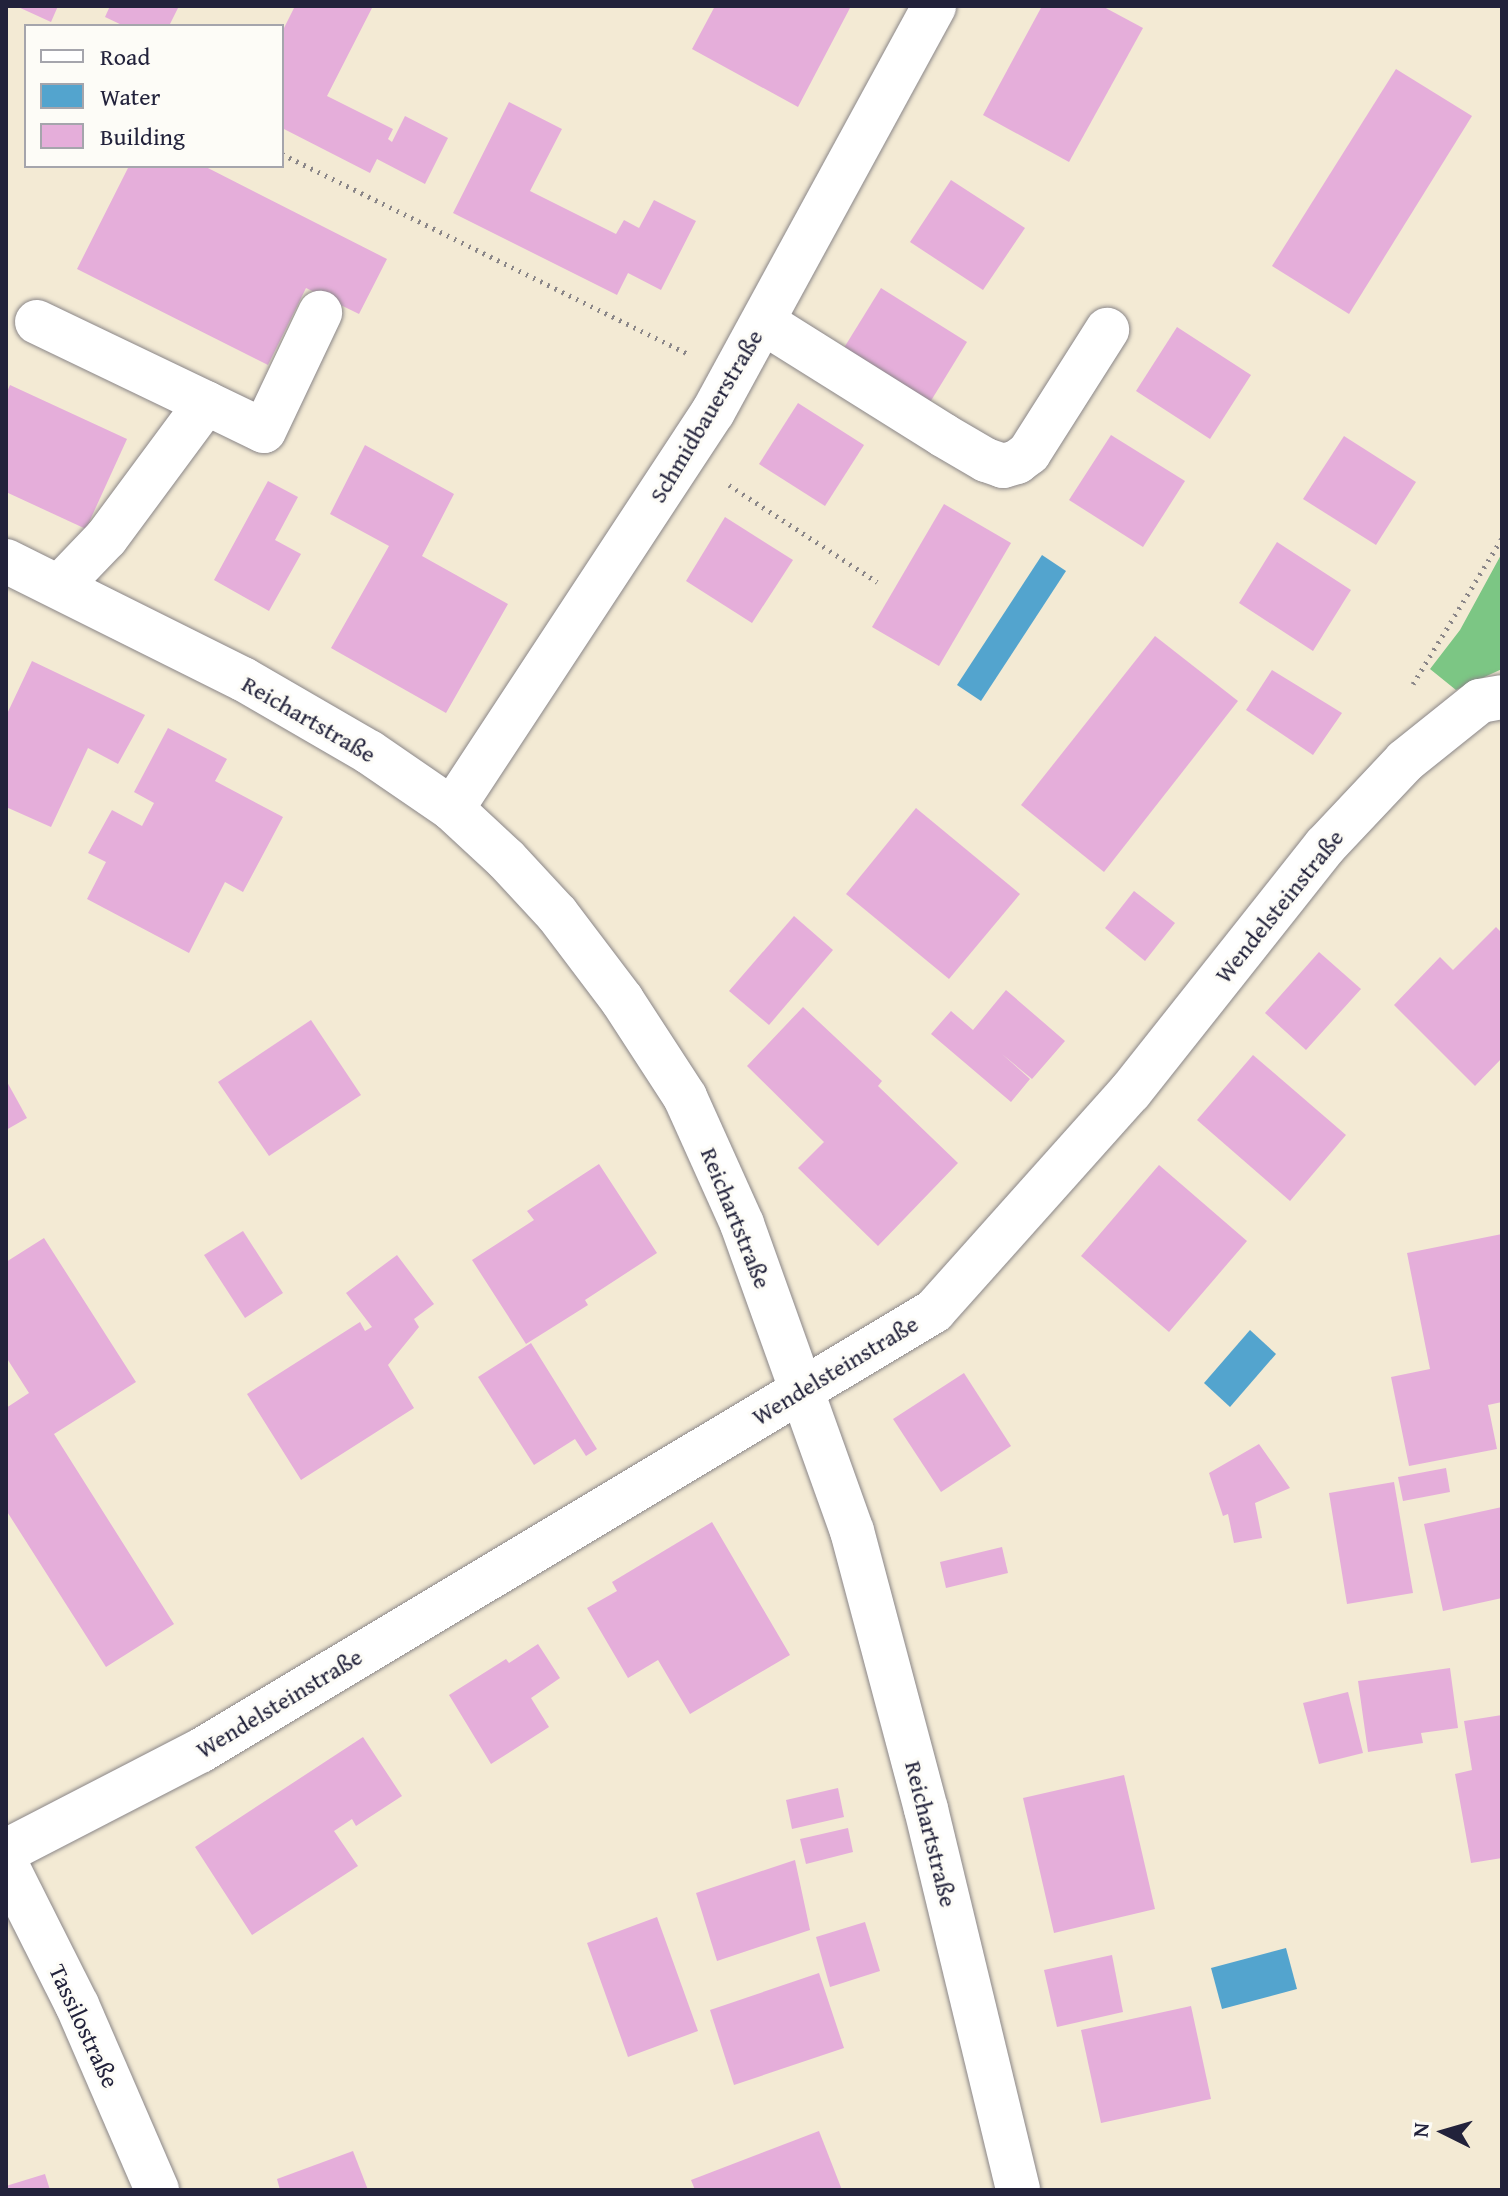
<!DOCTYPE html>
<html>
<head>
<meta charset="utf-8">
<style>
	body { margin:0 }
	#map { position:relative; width:1508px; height:2196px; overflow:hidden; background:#f3ead4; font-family:"Gentium Book Plus",serif }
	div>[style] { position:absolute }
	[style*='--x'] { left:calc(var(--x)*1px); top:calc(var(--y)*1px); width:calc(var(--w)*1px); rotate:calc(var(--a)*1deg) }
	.green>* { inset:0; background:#7cc684 }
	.water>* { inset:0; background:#53a4ce }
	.building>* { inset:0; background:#e5aeda }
	.path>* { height:5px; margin-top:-2.5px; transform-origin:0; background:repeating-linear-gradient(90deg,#8a8688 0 2px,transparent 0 8px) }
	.roads { filter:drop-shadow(0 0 2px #8a8688) drop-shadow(0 0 2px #8a8688) }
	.minor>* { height:44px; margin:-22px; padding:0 22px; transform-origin:22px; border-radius:22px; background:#fff }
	span { translate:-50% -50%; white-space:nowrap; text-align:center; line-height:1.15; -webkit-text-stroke:6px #fdfcf7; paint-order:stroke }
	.street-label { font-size:24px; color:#22223b }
	.frame { position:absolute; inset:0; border:8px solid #22223b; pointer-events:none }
	.legend { position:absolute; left:24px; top:24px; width:260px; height:144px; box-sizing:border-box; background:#fdfcf7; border:2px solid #a5a5ac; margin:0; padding:10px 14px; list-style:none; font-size:24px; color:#22223b }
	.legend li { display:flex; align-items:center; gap:16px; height:40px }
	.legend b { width:40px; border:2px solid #a5a5ac }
	.north { position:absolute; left:1404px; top:2092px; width:80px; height:80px; -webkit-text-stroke:6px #fdfcf7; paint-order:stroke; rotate:275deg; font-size:22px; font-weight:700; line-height:32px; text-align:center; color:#22223b }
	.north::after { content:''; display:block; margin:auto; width:28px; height:36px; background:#22223b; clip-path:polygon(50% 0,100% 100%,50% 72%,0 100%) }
</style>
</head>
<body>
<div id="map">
	<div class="green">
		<div style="clip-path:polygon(1502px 553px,1502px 669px,1456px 690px,1430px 669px,1460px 630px)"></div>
	</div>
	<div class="water">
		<div style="clip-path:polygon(1042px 555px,1066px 571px,981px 701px,957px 685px)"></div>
		<div style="clip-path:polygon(1250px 1330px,1276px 1354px,1230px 1407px,1204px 1383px)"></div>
		<div style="clip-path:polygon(1286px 1948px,1297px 1989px,1222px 2009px,1211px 1968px)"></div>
	</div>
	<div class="building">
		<div style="clip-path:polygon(16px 6px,58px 6px,51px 22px)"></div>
		<div style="clip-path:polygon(110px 6px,179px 6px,169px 26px,124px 26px,105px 17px)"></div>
		<div style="clip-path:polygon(295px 6px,373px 6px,327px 96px,393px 129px,388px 139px,392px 142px,405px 116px,448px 138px,425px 184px,377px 159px,370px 173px,282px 128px,282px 32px)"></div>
		<div style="clip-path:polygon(715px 6px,851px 6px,798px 107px,692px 49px)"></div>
		<div style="clip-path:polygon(1042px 6px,1102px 6px,1143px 28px,1069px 162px,983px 115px)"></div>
		<div style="clip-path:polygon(1396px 69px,1472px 116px,1349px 314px,1272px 266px)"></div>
		<div style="clip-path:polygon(509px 102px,562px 129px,530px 191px,616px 234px,624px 220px,639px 228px,654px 200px,696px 221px,661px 290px,628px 273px,617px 295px,453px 213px)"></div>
		<div style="clip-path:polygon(129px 166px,204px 166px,387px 259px,359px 314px,306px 288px,268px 365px,77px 269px)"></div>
		<div style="clip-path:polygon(951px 180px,1025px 228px,983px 290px,910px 242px)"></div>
		<div style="clip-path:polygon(881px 288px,967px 342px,929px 404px,842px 351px)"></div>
		<div style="clip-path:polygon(1177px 327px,1251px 375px,1210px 439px,1136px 391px)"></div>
		<div style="clip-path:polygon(10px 385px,127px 439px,86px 529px,6px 492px,6px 394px)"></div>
		<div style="clip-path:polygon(798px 403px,864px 445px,825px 506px,759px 464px)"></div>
		<div style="clip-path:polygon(1111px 435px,1185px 481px,1143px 547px,1069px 500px)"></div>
		<div style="clip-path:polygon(1344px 436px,1416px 482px,1376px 545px,1303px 499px)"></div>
		<div style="clip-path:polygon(365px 445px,454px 494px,422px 556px,508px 604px,446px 713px,331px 648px,389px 546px,330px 514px)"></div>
		<div style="clip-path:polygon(268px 481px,298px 497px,275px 540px,301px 554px,269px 611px,214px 580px)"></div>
		<div style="clip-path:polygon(944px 504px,1011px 543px,939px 666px,872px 627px)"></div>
		<div style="clip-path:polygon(725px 517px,793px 560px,752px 623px,686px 581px)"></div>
		<div style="clip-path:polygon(1277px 542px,1351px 590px,1313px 651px,1239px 603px)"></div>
		<div style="clip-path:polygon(1155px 636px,1238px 701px,1104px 872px,1021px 805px)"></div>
		<div style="clip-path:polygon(32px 661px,145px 715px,118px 764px,88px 748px,51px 827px,6px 807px,6px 716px)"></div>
		<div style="clip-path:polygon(1272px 670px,1342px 713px,1313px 755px,1246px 710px)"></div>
		<div style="clip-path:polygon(168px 728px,227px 759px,215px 781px,283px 817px,243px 892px,225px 882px,189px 953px,87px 899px,106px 862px,88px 853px,112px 810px,142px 826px,154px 803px,134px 792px)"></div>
		<div style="clip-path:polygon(916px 808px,1020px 894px,949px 979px,846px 894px)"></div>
		<div style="clip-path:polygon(1134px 891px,1175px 923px,1145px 961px,1105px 928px)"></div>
		<div style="clip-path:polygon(794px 916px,833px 950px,769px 1025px,729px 991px)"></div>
		<div style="clip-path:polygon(1496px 927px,1502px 933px,1502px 1058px,1475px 1086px,1394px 1005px,1440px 957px,1453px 970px)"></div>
		<div style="clip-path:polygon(1319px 952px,1361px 989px,1306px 1050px,1265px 1013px)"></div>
		<div style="clip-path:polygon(1006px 990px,1065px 1041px,1032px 1079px,1002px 1054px,1030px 1079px,1011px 1102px,931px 1034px,951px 1011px,973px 1030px)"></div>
		<div style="clip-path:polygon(803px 1007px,882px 1081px,878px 1086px,958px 1163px,878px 1246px,798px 1168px,824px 1142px,747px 1066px)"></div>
		<div style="clip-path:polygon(311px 1020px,361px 1095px,269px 1156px,218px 1082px)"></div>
		<div style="clip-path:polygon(1253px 1055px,1346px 1135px,1290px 1201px,1197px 1120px)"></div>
		<div style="clip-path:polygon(6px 1080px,27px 1118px,6px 1130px)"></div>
		<div style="clip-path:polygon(599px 1164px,657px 1253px,585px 1300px,588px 1305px,526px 1344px,472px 1260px,534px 1220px,527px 1211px)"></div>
		<div style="clip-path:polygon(1159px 1165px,1247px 1241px,1169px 1332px,1081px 1256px)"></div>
		<div style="clip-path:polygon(243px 1231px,283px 1293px,245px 1318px,204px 1255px)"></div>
		<div style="clip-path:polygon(1502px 1234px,1502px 1402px,1488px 1405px,1497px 1449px,1409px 1466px,1391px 1377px,1430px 1369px,1407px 1253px)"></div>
		<div style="clip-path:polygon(44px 1238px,136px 1382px,54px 1434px,174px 1624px,106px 1667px,6px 1510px,6px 1408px,29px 1393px,6px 1357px,6px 1262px)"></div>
		<div style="clip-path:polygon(397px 1255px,434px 1304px,414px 1319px,419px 1327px,388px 1365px,414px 1408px,301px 1480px,247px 1394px,360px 1322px,365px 1331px,372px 1327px,346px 1293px)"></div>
		<div style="clip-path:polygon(531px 1343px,597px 1449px,586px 1456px,575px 1439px,534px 1465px,478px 1377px)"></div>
		<div style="clip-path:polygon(964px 1373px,1011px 1446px,941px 1492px,893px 1419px)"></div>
		<div style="clip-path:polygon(1259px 1444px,1290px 1488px,1255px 1503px,1262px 1538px,1234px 1543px,1228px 1514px,1223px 1516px,1209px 1473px)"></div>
		<div style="clip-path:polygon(1446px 1468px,1450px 1492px,1403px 1501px,1398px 1477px)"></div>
		<div style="clip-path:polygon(1394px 1482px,1413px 1593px,1347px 1604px,1329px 1493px)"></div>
		<div style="clip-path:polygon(1502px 1507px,1502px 1598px,1443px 1611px,1424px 1524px)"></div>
		<div style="clip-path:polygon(712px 1522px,790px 1655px,690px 1714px,658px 1660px,628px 1678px,587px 1608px,617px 1591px,612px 1582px)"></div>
		<div style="clip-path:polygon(1002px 1547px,1008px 1573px,946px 1588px,940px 1562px)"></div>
		<div style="clip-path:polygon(538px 1644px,560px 1678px,531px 1698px,549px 1727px,491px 1764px,449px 1695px,506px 1659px,509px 1663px)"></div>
		<div style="clip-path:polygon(1450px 1668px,1458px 1728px,1421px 1733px,1423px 1743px,1368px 1752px,1358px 1681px)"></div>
		<div style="clip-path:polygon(1348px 1692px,1363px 1753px,1319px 1764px,1303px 1703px)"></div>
		<div style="clip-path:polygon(1502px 1715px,1502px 1858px,1471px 1863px,1455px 1774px,1472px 1770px,1464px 1721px)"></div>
		<div style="clip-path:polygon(363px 1737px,402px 1796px,356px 1826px,352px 1819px,334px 1831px,358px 1866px,252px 1935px,195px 1847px)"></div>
		<div style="clip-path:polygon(1124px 1775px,1155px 1909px,1054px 1933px,1023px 1798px)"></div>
		<div style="clip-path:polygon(838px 1788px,844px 1817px,792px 1829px,786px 1800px)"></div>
		<div style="clip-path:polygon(848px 1828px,853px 1852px,806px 1864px,800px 1839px)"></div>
		<div style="clip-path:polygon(795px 1860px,810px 1930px,717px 1961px,696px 1893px)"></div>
		<div style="clip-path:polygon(657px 1917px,698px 2031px,628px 2057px,587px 1943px)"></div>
		<div style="clip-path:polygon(865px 1922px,880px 1971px,830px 1987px,816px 1937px)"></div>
		<div style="clip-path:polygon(1112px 1955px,1123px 2012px,1057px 2027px,1044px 1970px)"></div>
		<div style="clip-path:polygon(819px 1973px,844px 2048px,734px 2085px,710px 2010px)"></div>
		<div style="clip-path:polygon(1191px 2006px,1211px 2099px,1101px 2123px,1081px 2030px)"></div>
		<div style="clip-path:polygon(819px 2131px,842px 2190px,695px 2190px,691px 2180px)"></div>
		<div style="clip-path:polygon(353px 2151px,368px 2190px,280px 2190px,277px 2179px)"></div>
		<div style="clip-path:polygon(45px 2174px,50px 2190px,6px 2190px,6px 2186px)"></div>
	</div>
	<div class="path">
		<div style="--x:282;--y:154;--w:451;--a:26.2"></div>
		<div style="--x:729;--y:485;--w:177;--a:33.2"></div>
		<div style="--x:1413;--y:684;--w:171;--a:-58.6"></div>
	</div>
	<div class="roads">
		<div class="minor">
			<div style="--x:37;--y:322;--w:187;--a:25.6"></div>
			<div style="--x:206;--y:403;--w:168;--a:126.5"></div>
			<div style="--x:106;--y:538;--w:66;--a:133.8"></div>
			<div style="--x:763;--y:322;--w:213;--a:32.1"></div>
			<div style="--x:943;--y:435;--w:50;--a:30.2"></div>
			<div style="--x:986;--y:460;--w:18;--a:19"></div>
			<div style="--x:1003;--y:466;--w:15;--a:-16"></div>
			<div style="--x:1017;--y:462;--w:15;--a:-37"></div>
			<div style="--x:1029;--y:453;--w:146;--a:-57.6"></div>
			<div style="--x:206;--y:403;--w:64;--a:25.8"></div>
			<div style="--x:264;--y:431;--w:131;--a:-64.6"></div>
			<div style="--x:6;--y:561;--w:265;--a:26.5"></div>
			<div style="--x:243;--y:679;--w:146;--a:30.1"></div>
			<div style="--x:369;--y:752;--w:101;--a:34.5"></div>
			<div style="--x:452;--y:809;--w:74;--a:42.8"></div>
			<div style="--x:506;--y:859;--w:75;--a:47.2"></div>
			<div style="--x:557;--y:914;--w:108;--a:52.9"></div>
			<div style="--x:622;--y:1000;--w:116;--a:57"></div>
			<div style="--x:685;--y:1097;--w:139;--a:65.8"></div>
			<div style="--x:742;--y:1224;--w:326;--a:70.3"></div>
			<div style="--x:852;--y:1531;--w:288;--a:75.1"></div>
			<div style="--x:926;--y:1809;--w:392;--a:76.4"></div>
			<div style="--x:452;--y:809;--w:475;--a:-56.7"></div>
			<div style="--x:713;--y:412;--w:462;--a:-61.4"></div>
			<div style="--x:6;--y:1851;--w:218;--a:-27.3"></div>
			<div style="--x:200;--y:1751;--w:856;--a:-30.94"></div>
			<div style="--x:934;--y:1311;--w:294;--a:-48.2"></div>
			<div style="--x:1130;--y:1092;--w:314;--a:-51.6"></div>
			<div style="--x:1325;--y:846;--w:117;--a:-46.7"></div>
			<div style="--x:1405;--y:761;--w:96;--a:-38.7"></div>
			<div style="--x:1480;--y:701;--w:22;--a:-10"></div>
			<div style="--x:6;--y:1864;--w:158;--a:63.3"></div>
			<div style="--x:77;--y:2005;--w:202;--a:66.6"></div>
		</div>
	</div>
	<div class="street-label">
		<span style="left:706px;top:416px;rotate:-59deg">Schmidbauerstraße</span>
		<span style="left:309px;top:719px;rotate:30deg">Reichartstraße</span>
		<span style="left:1279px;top:906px;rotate:-51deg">Wendelsteinstraße</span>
		<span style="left:736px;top:1218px;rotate:68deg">Reichartstraße</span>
		<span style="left:835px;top:1370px;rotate:-31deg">Wendelsteinstraße</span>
		<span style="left:279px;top:1703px;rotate:-31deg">Wendelsteinstraße</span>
		<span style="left:931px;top:1834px;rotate:76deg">Reichartstraße</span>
		<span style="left:84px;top:2026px;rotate:65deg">Tassilostraße</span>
	</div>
	<div class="frame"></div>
	<ul class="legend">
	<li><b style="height:10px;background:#fff"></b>Road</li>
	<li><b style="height:22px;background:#53a4ce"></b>Water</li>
	<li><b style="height:22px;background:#e5aeda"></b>Building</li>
	</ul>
	<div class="north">N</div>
</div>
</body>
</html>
